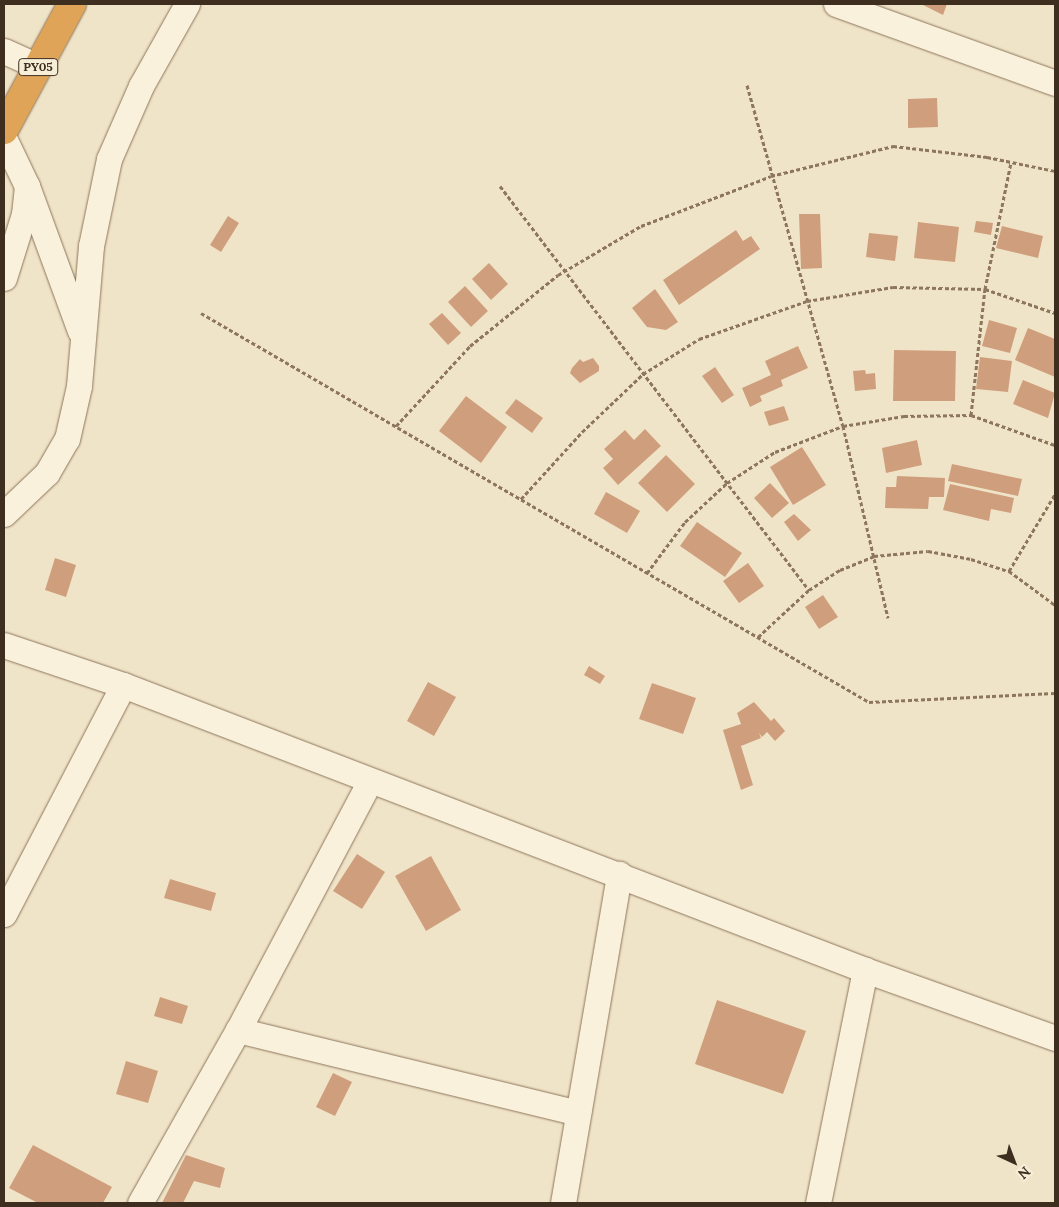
<!DOCTYPE html>
<html>
<head>
<meta charset="utf-8">
<style>
	body { margin:0 }
	#map { position:relative; width:1059px; height:1207px; overflow:hidden; background:#f0e4c8; font-family:Lora,serif }
	div>[style] { position:absolute }
	[style*='--x'] { left:calc(var(--x)*1px); top:calc(var(--y)*1px); width:calc(var(--w)*1px); rotate:calc(var(--a)*1deg) }
	.building>* { inset:0; background:#cf9f7d }
	.path>* { height:3px; margin-top:-1.5px; transform-origin:0; background:repeating-linear-gradient(90deg,#8d765c 0 4px,transparent 0 6.5px) }
	.roads { filter:drop-shadow(0 0 1px #8d765c) drop-shadow(0 0 1px #8d765c) }
	.street>* { height:25px; margin:-12.5px; padding:0 12.5px; transform-origin:12.5px; border-radius:12.5px; background:#faf1dc }
	.highway>* { height:28px; margin:-14px; padding:0 14px; transform-origin:14px; border-radius:14px; background:#e0a458 }
	span { translate:-50% -50%; white-space:nowrap; text-align:center; line-height:1.15; -webkit-text-stroke:4px #f7eed8; paint-order:stroke }
	.shield-label span { padding:1px 4px; background:#f7eed8; border:1px solid; border-radius:4px; -webkit-text-stroke-width:0 }
	.shield-label { font-size:12px; color:#3d2e20; font-weight:700 }
	.frame { position:absolute; inset:0; border:5px solid #3d2e20; pointer-events:none }
	.north { position:absolute; left:989px; top:1137px; width:50px; height:50px; -webkit-text-stroke:4px #f7eed8; paint-order:stroke; rotate:137deg; font-size:14px; font-weight:700; line-height:20px; text-align:center; color:#3d2e20 }
	.north::after { content:''; display:block; margin:auto; width:18px; height:22px; background:#3d2e20; clip-path:polygon(50% 0,100% 100%,50% 72%,0 100%) }
</style>
</head>
<body>
<div id="map">
	<div class="building">
		<div style="clip-path:polygon(921px 4px,947px 4px,943px 15px)"></div>
		<div style="clip-path:polygon(937px 98px,938px 127px,908px 128px,908px 99px)"></div>
		<div style="clip-path:polygon(799px 214px,820px 214px,822px 268px,801px 269px)"></div>
		<div style="clip-path:polygon(228px 216px,239px 223px,221px 252px,210px 245px)"></div>
		<div style="clip-path:polygon(976px 221px,993px 223px,991px 235px,974px 232px)"></div>
		<div style="clip-path:polygon(918px 222px,959px 227px,955px 262px,914px 258px)"></div>
		<div style="clip-path:polygon(1002px 226px,1043px 236px,1038px 258px,996px 248px)"></div>
		<div style="clip-path:polygon(736px 230px,743px 241px,751px 236px,760px 249px,679px 305px,663px 280px)"></div>
		<div style="clip-path:polygon(869px 233px,898px 236px,895px 261px,866px 257px)"></div>
		<div style="clip-path:polygon(489px 263px,508px 284px,491px 300px,472px 279px)"></div>
		<div style="clip-path:polygon(465px 286px,488px 311px,471px 327px,448px 302px)"></div>
		<div style="clip-path:polygon(655px 289px,678px 322px,666px 330px,647px 327px,632px 308px)"></div>
		<div style="clip-path:polygon(442px 313px,461px 333px,448px 345px,429px 324px)"></div>
		<div style="clip-path:polygon(989px 320px,1017px 328px,1010px 353px,982px 346px)"></div>
		<div style="clip-path:polygon(1028px 328px,1055px 339px,1055px 377px,1015px 360px)"></div>
		<div style="clip-path:polygon(798px 346px,808px 368px,781px 380px,783px 386px,760px 396px,762px 401px,750px 407px,742px 388px,771px 375px,765px 361px)"></div>
		<div style="clip-path:polygon(894px 350px,956px 351px,955px 401px,893px 401px)"></div>
		<div style="clip-path:polygon(980px 357px,1012px 361px,1008px 392px,976px 389px)"></div>
		<div style="clip-path:polygon(593px 358px,599px 366px,599px 371px,580px 383px,570px 373px,572px 368px,580px 359px,583px 362px)"></div>
		<div style="clip-path:polygon(715px 367px,734px 395px,722px 403px,702px 376px)"></div>
		<div style="clip-path:polygon(865px 370px,866px 374px,875px 373px,876px 389px,855px 391px,853px 371px)"></div>
		<div style="clip-path:polygon(1023px 380px,1055px 393px,1048px 418px,1013px 404px)"></div>
		<div style="clip-path:polygon(466px 396px,507px 427px,481px 463px,439px 431px)"></div>
		<div style="clip-path:polygon(516px 399px,543px 418px,532px 433px,505px 413px)"></div>
		<div style="clip-path:polygon(784px 406px,789px 420px,769px 426px,764px 412px)"></div>
		<div style="clip-path:polygon(645px 429px,661px 446px,618px 485px,603px 468px,613px 459px,604px 449px,625px 430px,634px 440px)"></div>
		<div style="clip-path:polygon(917px 440px,922px 465px,886px 473px,882px 448px)"></div>
		<div style="clip-path:polygon(802px 447px,826px 485px,793px 505px,770px 467px)"></div>
		<div style="clip-path:polygon(666px 455px,695px 484px,667px 512px,638px 483px)"></div>
		<div style="clip-path:polygon(952px 464px,1022px 479px,1018px 496px,948px 481px)"></div>
		<div style="clip-path:polygon(897px 476px,945px 478px,944px 497px,929px 497px,928px 509px,885px 508px,886px 487px,896px 487px)"></div>
		<div style="clip-path:polygon(770px 483px,789px 503px,772px 518px,754px 498px)"></div>
		<div style="clip-path:polygon(950px 484px,1014px 498px,1011px 513px,991px 509px,989px 521px,943px 510px)"></div>
		<div style="clip-path:polygon(606px 492px,640px 511px,627px 533px,594px 514px)"></div>
		<div style="clip-path:polygon(794px 514px,811px 530px,798px 541px,784px 522px)"></div>
		<div style="clip-path:polygon(697px 522px,742px 553px,725px 577px,680px 546px)"></div>
		<div style="clip-path:polygon(55px 558px,76px 565px,66px 597px,45px 590px)"></div>
		<div style="clip-path:polygon(748px 563px,764px 586px,739px 603px,723px 581px)"></div>
		<div style="clip-path:polygon(823px 595px,838px 617px,819px 629px,805px 607px)"></div>
		<div style="clip-path:polygon(589px 666px,605px 676px,600px 684px,584px 675px)"></div>
		<div style="clip-path:polygon(428px 682px,456px 697px,434px 736px,407px 721px)"></div>
		<div style="clip-path:polygon(652px 683px,696px 698px,683px 734px,639px 719px)"></div>
		<div style="clip-path:polygon(754px 702px,771px 721px,774px 718px,785px 731px,775px 741px,767px 732px,762px 737px,759px 733px,761px 738px,741px 746px,753px 785px,741px 790px,723px 730px,741px 724px,737px 713px)"></div>
		<div style="clip-path:polygon(357px 854px,385px 872px,362px 909px,333px 891px)"></div>
		<div style="clip-path:polygon(431px 856px,461px 910px,426px 931px,395px 876px)"></div>
		<div style="clip-path:polygon(170px 879px,216px 893px,211px 911px,164px 898px)"></div>
		<div style="clip-path:polygon(160px 997px,188px 1006px,182px 1024px,154px 1016px)"></div>
		<div style="clip-path:polygon(717px 1000px,806px 1031px,783px 1094px,695px 1064px)"></div>
		<div style="clip-path:polygon(126px 1061px,158px 1071px,148px 1103px,116px 1094px)"></div>
		<div style="clip-path:polygon(333px 1073px,352px 1082px,335px 1116px,316px 1107px)"></div>
		<div style="clip-path:polygon(33px 1145px,112px 1187px,103px 1203px,38px 1203px,9px 1188px)"></div>
		<div style="clip-path:polygon(186px 1155px,225px 1168px,220px 1188px,194px 1181px,183px 1203px,162px 1203px)"></div>
	</div>
	<div class="path">
		<div style="--x:747;--y:85;--w:354;--a:74.3"></div>
		<div style="--x:843;--y:426;--w:197;--a:76.8"></div>
		<div style="--x:500;--y:186;--w:509;--a:52.59"></div>
		<div style="--x:201;--y:313;--w:773;--a:30.21"></div>
		<div style="--x:869;--y:702;--w:186;--a:-2.8"></div>
		<div style="--x:971;--y:415;--w:127;--a:-83.7"></div>
		<div style="--x:985;--y:289;--w:130;--a:-78.4"></div>
		<div style="--x:396;--y:426;--w:109;--a:-47.2"></div>
		<div style="--x:470;--y:346;--w:113;--a:-38.9"></div>
		<div style="--x:558;--y:275;--w:96;--a:-30.6"></div>
		<div style="--x:641;--y:226;--w:139;--a:-21"></div>
		<div style="--x:771;--y:176;--w:126;--a:-13.8"></div>
		<div style="--x:893;--y:146;--w:95;--a:6.7"></div>
		<div style="--x:987;--y:157;--w:69;--a:11.6"></div>
		<div style="--x:521;--y:499;--w:91;--a:-47.7"></div>
		<div style="--x:582;--y:432;--w:84;--a:-43.6"></div>
		<div style="--x:643;--y:374;--w:66;--a:-32"></div>
		<div style="--x:699;--y:339;--w:114;--a:-19.4"></div>
		<div style="--x:807;--y:301;--w:87;--a:-9.2"></div>
		<div style="--x:893;--y:287;--w:92;--a:1.2"></div>
		<div style="--x:985;--y:289;--w:74;--a:18.9"></div>
		<div style="--x:1009;--y:571;--w:90;--a:-59.1"></div>
		<div style="--x:647;--y:573;--w:64;--a:-53.3"></div>
		<div style="--x:685;--y:522;--w:57;--a:-42.9"></div>
		<div style="--x:727;--y:483;--w:57;--a:-32.9"></div>
		<div style="--x:775;--y:452;--w:73;--a:-20.9"></div>
		<div style="--x:843;--y:426;--w:62;--a:-9.3"></div>
		<div style="--x:904;--y:416;--w:67;--a:-0.9"></div>
		<div style="--x:971;--y:415;--w:89;--a:19.7"></div>
		<div style="--x:758;--y:637;--w:69;--a:-42.7"></div>
		<div style="--x:809;--y:590;--w:37;--a:-33"></div>
		<div style="--x:840;--y:570;--w:37;--a:-22"></div>
		<div style="--x:874;--y:556;--w:54;--a:-5.3"></div>
		<div style="--x:928;--y:551;--w:44;--a:10.5"></div>
		<div style="--x:971;--y:559;--w:40;--a:18"></div>
		<div style="--x:1009;--y:571;--w:57;--a:36.5"></div>
	</div>
	<div class="roads">
		<div class="street">
			<div style="--x:836;--y:4;--w:233;--a:19.8"></div>
			<div style="--x:4;--y:51;--w:37;--a:24"></div>
			<div style="--x:4;--y:138;--w:53;--a:64.4"></div>
			<div style="--x:27;--y:186;--w:28;--a:96"></div>
			<div style="--x:24;--y:214;--w:67;--a:107.4"></div>
			<div style="--x:27;--y:186;--w:154;--a:69.9"></div>
			<div style="--x:4;--y:514;--w:59;--a:-43.6"></div>
			<div style="--x:47;--y:473;--w:39;--a:-60"></div>
			<div style="--x:67;--y:439;--w:54;--a:-77.2"></div>
			<div style="--x:79;--y:386;--w:141;--a:-85.1"></div>
			<div style="--x:91;--y:246;--w:89;--a:-78.3"></div>
			<div style="--x:109;--y:159;--w:80;--a:-66.3"></div>
			<div style="--x:141;--y:86;--w:94;--a:-60.7"></div>
			<div style="--x:4;--y:645;--w:126;--a:18.6"></div>
			<div style="--x:123;--y:685;--w:795;--a:21.01"></div>
			<div style="--x:865;--y:970;--w:202;--a:19.7"></div>
			<div style="--x:4;--y:914;--w:258;--a:-62.5"></div>
			<div style="--x:238;--y:1030;--w:350;--a:13.7"></div>
			<div style="--x:140;--y:1203;--w:199;--a:-60.5"></div>
			<div style="--x:238;--y:1030;--w:282;--a:-62.1"></div>
			<div style="--x:563;--y:1203;--w:334;--a:-80.3"></div>
			<div style="--x:818;--y:1203;--w:238;--a:-78.6"></div>
		</div>
		<div class="highway">
			<div style="--x:4;--y:130;--w:143;--a:-61.6"></div>
		</div>
	</div>
	<div class="shield-label">
		<span style="left:38px;top:67px">PY05</span>
	</div>
	<div class="frame"></div>
	<div class="north">N</div>
</div>
</body>
</html>
